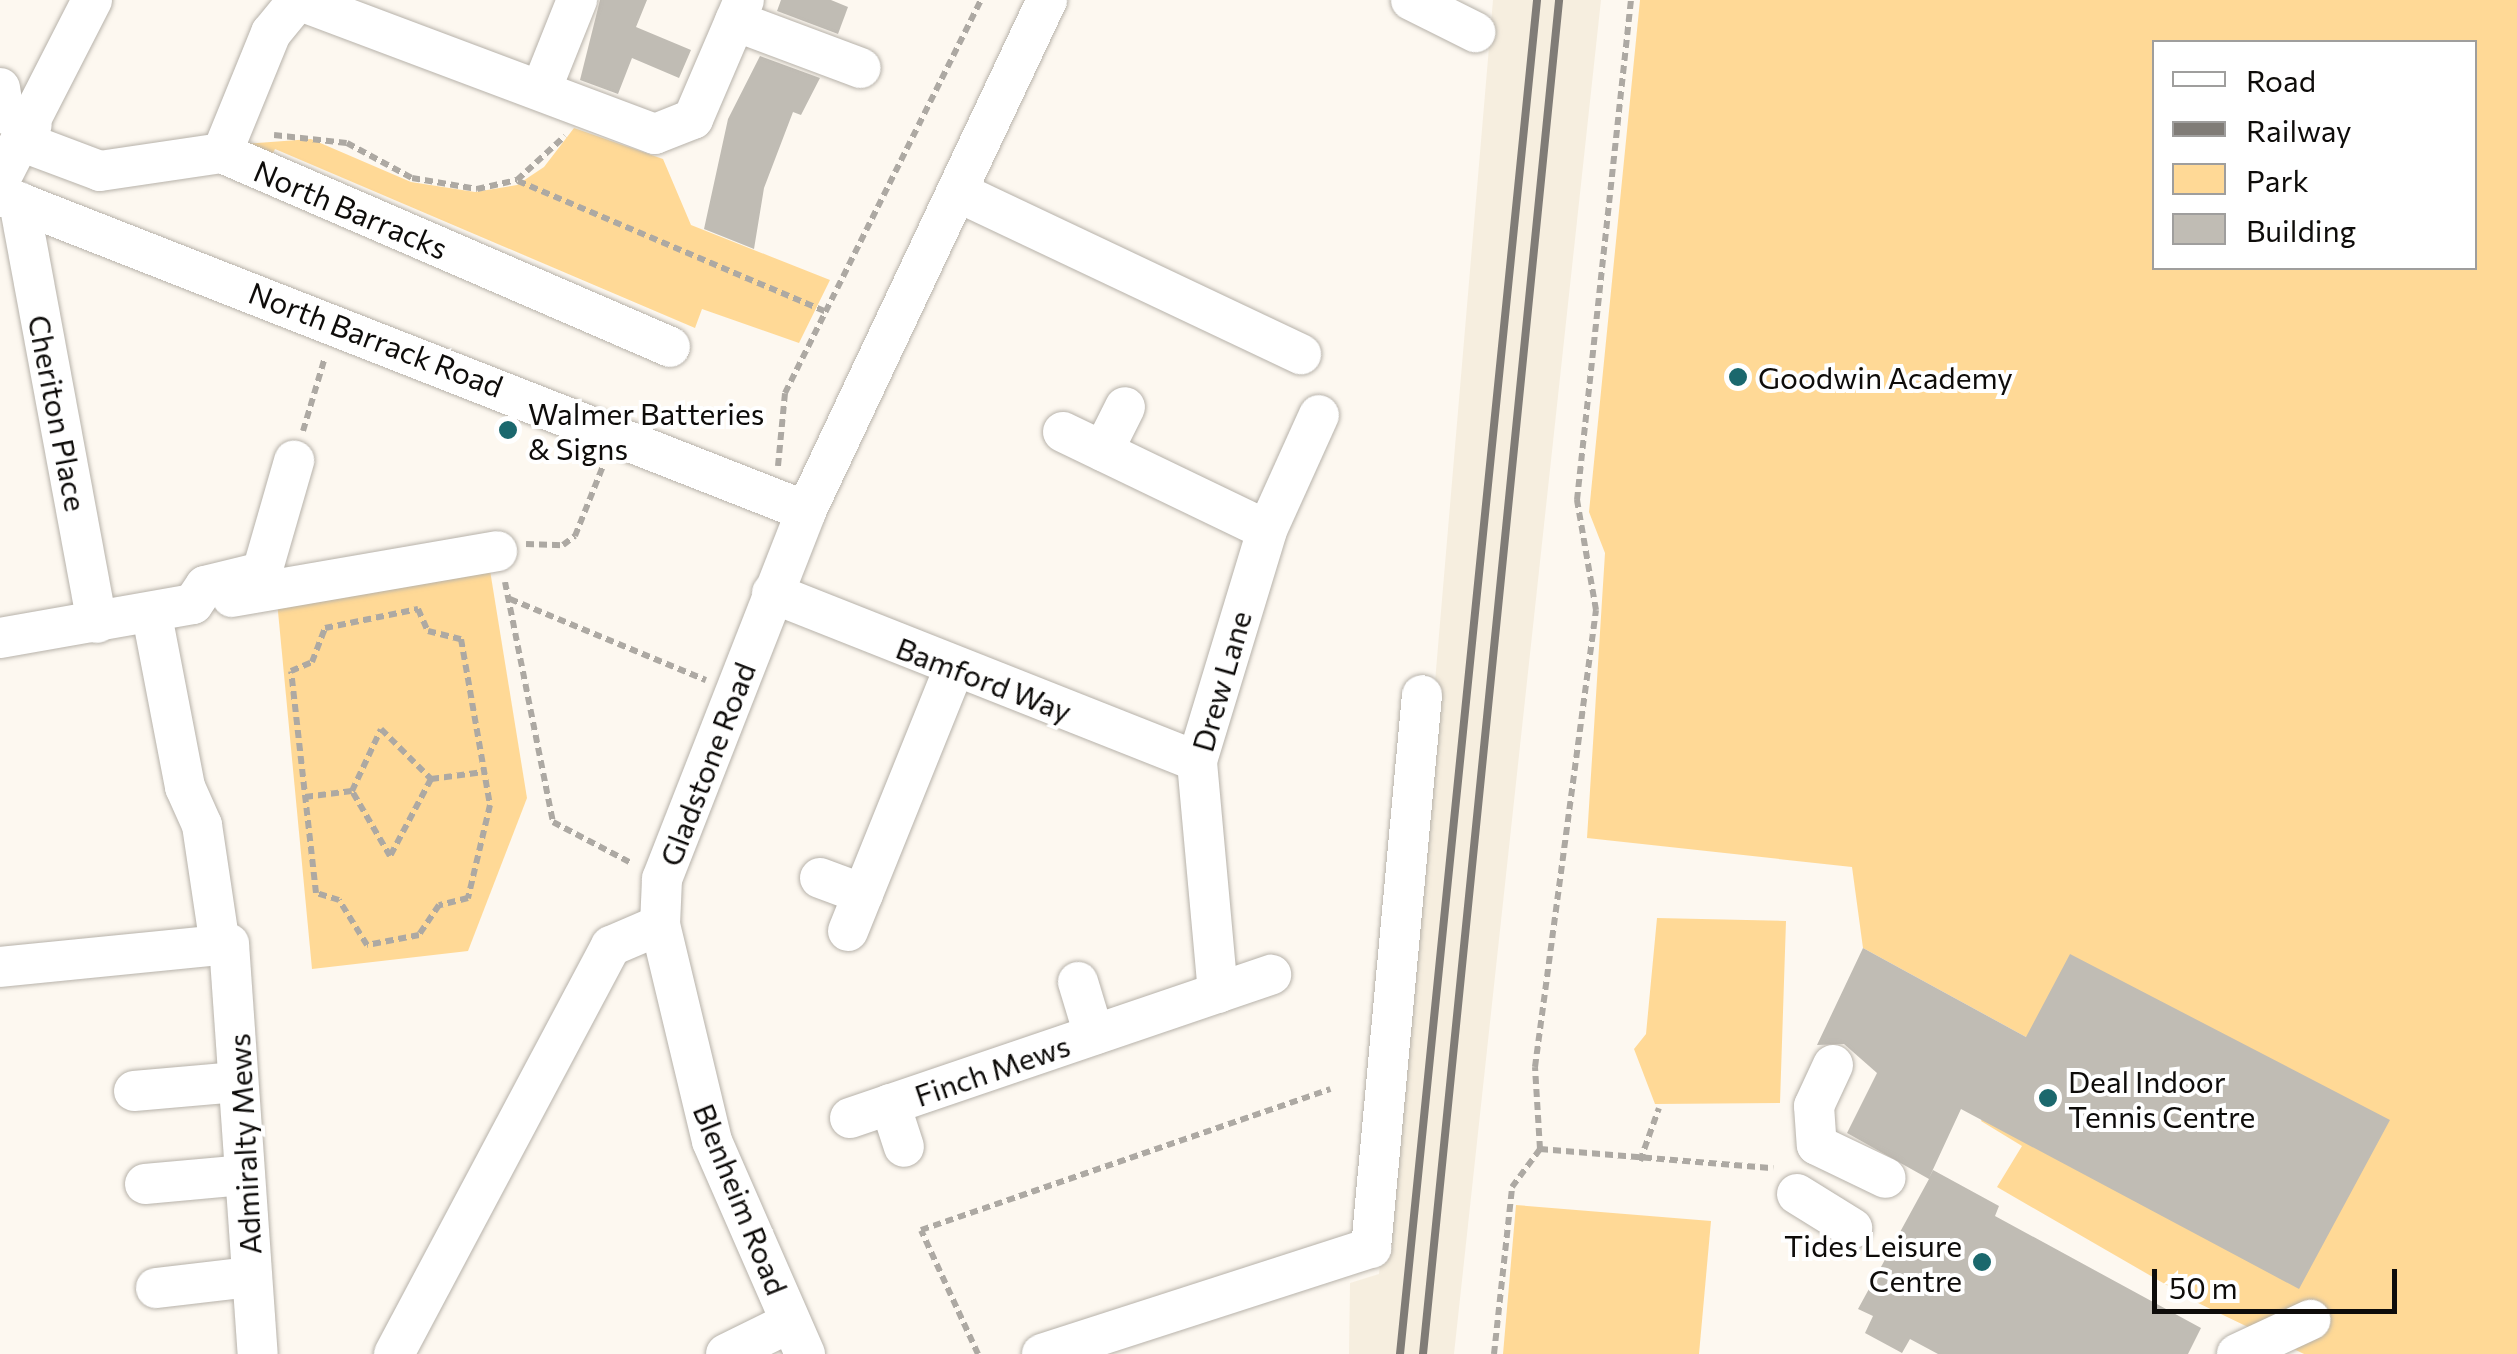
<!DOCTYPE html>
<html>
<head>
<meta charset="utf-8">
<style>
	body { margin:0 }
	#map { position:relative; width:2517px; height:1354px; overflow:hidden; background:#fdf8f0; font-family:Commissioner,sans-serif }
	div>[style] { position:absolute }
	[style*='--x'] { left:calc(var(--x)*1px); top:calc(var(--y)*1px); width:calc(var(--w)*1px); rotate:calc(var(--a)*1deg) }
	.built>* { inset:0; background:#f6eedf }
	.green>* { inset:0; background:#ffd996 }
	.building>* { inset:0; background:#c0bcb4 }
	.path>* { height:6px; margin-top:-3px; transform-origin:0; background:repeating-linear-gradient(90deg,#ada9a3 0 8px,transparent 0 13px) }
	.roads { filter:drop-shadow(0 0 2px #b7b2aa) drop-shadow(0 0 2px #b7b2aa) }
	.minor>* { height:40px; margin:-20px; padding:0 20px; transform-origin:20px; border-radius:20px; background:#fff }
	.rail>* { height:8px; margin:-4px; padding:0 4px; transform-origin:4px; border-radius:4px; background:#807c77 }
	.dots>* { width:28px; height:28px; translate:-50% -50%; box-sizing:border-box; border:5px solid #fff; border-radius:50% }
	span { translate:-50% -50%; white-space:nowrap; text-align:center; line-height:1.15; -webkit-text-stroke:8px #fff; paint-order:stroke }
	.street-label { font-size:30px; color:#0e0c0a }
	.poi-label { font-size:30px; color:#0e0c0a }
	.left { translate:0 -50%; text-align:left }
	.right { translate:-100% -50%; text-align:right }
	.legend { position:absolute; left:2152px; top:40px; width:325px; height:230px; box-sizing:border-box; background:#fff; border:2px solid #9f9e9d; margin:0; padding:12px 18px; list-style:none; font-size:30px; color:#0e0c0a }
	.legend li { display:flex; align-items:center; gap:20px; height:50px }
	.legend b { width:50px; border:2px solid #9f9e9d }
	.scale { position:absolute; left:2152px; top:1269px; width:245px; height:45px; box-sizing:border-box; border:5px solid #0e0c0a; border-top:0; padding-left:12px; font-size:30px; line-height:35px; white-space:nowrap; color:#0e0c0a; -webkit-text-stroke:8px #fff; paint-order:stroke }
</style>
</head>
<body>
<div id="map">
	<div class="built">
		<div style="clip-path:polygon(1493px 0,1601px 0,1454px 1354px,1349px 1354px,1350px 1283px,1379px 1274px,1407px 1011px)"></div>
	</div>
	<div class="green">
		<div style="clip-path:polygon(evenodd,1640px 0,2517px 0,2517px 1354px,2304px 1354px,2196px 1302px,1997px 1187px,2022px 1146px,1981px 1121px,2026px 1037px,1863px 948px,1852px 867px,1587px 838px,1605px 553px,1589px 512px,1640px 0,2154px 42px,2474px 42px,2474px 268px,2154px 268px,2154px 42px)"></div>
		<div style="clip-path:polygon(574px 128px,663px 159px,691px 225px,830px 280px,799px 343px,702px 309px,695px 328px,275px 149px,266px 167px,242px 144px,311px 139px,411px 182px,475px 192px,517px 185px,544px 167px)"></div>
		<div style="clip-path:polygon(488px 558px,527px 798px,468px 951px,312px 969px,277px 601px)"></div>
		<div style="clip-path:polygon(1657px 918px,1786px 921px,1780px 1103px,1655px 1104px,1634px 1049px,1646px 1034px)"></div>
		<div style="clip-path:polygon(1516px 1205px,1711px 1221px,1699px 1354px,1503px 1354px)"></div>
	</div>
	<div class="building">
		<div style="clip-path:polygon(600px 0,647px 0,636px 27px,691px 50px,679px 78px,632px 58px,618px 94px,580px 80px)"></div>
		<div style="clip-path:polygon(781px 0,831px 0,848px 7px,838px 34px,777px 11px)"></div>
		<div style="clip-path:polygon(760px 56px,820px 78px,801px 115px,793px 112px,764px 188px,754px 249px,704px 229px,728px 119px)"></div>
		<div style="clip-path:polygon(1863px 948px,2026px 1037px,2070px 954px,2390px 1120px,2299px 1289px,1961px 1109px,1929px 1178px,1933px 1170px,1999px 1206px,1995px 1216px,2201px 1328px,2188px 1354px,1938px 1354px,1910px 1339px,1902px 1353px,1865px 1333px,1873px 1316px,1858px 1309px,1929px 1179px,1847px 1133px,1877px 1073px,1844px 1044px,1817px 1045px)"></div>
	</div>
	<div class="path">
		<div style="--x:274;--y:135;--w:73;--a:6.3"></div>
		<div style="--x:347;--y:143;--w:74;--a:28.3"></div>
		<div style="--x:412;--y:178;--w:66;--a:9.6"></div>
		<div style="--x:477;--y:189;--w:41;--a:-12.7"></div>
		<div style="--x:517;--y:180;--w:65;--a:-42.5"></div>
		<div style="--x:518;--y:181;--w:336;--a:23"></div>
		<div style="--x:303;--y:431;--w:77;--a:-73.4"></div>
		<div style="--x:778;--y:466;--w:73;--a:-84.5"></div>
		<div style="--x:785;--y:393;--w:439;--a:-63.5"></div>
		<div style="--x:526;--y:544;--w:37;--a:2"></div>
		<div style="--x:563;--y:545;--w:15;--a:-37"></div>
		<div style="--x:575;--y:536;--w:75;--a:-68.2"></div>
		<div style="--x:505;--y:582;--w:245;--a:78.7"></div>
		<div style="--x:553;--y:822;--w:88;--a:27.7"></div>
		<div style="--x:510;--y:599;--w:212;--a:22.5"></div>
		<div style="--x:418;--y:609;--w:24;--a:66"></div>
		<div style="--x:428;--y:631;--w:34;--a:14"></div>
		<div style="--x:461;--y:639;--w:169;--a:80.1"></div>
		<div style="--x:490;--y:805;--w:96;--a:103.3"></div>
		<div style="--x:468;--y:898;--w:30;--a:166"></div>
		<div style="--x:439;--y:905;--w:36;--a:124"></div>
		<div style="--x:419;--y:935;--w:53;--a:169.1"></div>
		<div style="--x:367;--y:945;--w:53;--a:-121.9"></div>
		<div style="--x:339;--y:900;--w:24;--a:-163"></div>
		<div style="--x:316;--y:893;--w:223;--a:-96.4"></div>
		<div style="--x:291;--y:671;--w:23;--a:-23"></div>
		<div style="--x:312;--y:662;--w:36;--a:-69"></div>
		<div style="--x:325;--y:628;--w:95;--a:-11.5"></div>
		<div style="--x:381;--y:729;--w:71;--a:45"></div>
		<div style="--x:431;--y:779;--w:87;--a:118"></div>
		<div style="--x:390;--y:856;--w:75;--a:-120.3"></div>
		<div style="--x:352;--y:791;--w:68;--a:-64.9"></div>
		<div style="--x:431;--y:779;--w:53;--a:-7.5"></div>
		<div style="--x:305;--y:797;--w:47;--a:-7.3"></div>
		<div style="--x:1540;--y:1149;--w:234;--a:4.7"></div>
		<div style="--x:1640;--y:1161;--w:56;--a:-70.3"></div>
		<div style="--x:978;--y:1354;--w:136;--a:-114.7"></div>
		<div style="--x:921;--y:1230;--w:433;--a:-19"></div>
		<div style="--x:1494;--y:1354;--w:168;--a:-83.8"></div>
		<div style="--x:1512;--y:1187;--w:47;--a:-53.6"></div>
		<div style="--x:1540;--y:1149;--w:82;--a:-93.5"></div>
		<div style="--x:1535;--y:1067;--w:461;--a:-82.4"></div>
		<div style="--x:1596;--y:610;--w:112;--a:-99.8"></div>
		<div style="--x:1577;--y:500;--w:503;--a:-83.84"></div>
	</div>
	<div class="roads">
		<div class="minor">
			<div style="--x:1411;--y:0;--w:72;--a:26.6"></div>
			<div style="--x:735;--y:21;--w:134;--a:20.5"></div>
			<div style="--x:0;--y:88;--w:25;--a:81"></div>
			<div style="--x:4;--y:113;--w:30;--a:23"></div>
			<div style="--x:541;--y:90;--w:97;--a:-68.2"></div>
			<div style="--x:23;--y:142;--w:82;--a:20.6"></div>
			<div style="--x:100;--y:171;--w:123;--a:-8.4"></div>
			<div style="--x:222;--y:153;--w:488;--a:23.4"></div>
			<div style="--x:222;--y:153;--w:130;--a:-67.8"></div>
			<div style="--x:271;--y:33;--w:43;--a:-50.7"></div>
			<div style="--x:298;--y:0;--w:381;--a:20.6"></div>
			<div style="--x:655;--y:134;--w:41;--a:-21.5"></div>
			<div style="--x:693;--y:119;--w:129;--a:-66.8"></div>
			<div style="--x:0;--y:180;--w:202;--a:-62.9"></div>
			<div style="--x:962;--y:194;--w:375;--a:25.3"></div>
			<div style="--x:0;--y:195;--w:866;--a:21.41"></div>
			<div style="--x:19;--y:202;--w:428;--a:79.5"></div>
			<div style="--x:1063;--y:432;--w:226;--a:25.7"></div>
			<div style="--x:1103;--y:451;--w:49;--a:-63.4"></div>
			<div style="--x:772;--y:593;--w:457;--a:21.6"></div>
			<div style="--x:232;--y:597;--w:269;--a:-9.8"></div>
			<div style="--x:155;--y:631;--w:159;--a:79.1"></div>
			<div style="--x:185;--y:787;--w:42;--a:65.9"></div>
			<div style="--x:202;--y:825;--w:121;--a:81.5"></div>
			<div style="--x:0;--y:638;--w:196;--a:-10"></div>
			<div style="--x:193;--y:604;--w:22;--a:-56"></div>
			<div style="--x:205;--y:586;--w:59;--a:-13.8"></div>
			<div style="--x:262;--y:572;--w:116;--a:-73.9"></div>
			<div style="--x:820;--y:878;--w:46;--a:20.4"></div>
			<div style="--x:848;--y:931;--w:283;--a:-68"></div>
			<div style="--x:0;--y:967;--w:230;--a:-5.7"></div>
			<div style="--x:229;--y:944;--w:411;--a:86"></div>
			<div style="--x:1078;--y:982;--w:55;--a:73.2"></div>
			<div style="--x:1218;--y:993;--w:233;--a:-95.2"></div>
			<div style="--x:1197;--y:761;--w:241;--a:-73.1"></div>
			<div style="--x:1267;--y:530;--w:126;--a:-65.7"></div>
			<div style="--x:1833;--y:1065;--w:45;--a:114.9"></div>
			<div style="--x:1814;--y:1106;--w:39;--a:86"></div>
			<div style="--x:1817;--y:1145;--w:76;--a:25.6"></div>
			<div style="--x:134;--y:1091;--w:103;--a:-5"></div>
			<div style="--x:890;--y:1104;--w:45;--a:72"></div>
			<div style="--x:850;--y:1118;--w:445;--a:-18.8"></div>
			<div style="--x:145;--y:1184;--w:98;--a:-5.2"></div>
			<div style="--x:1797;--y:1194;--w:65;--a:31.7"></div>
			<div style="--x:156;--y:1288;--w:95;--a:-6.7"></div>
			<div style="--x:394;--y:1354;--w:462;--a:-62"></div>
			<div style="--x:611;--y:946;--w:53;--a:-23.2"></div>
			<div style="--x:726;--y:1354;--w:72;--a:-26.2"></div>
			<div style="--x:805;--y:1354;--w:232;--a:-113.6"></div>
			<div style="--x:712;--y:1141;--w:222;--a:-103.5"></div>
			<div style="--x:660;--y:925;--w:46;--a:-87.5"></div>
			<div style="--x:662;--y:879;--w:395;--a:-68.6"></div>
			<div style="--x:806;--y:511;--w:565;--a:-64.75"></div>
			<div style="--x:1042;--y:1354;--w:346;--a:-17.9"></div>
			<div style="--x:1371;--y:1248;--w:555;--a:-84.73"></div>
			<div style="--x:2237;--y:1354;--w:81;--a:-25"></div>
		</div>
	</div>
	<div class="rail">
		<div style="--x:1400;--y:1354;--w:1361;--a:-84.22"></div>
		<div style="--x:1423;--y:1354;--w:1361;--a:-84.26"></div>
	</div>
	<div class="dots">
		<div style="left:1738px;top:377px;background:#1b686d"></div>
		<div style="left:508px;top:430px;background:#1b686d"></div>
		<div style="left:2048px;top:1098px;background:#1b686d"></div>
		<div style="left:1982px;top:1262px;background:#1b686d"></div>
	</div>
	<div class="street-label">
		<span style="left:351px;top:209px;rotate:23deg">North Barracks</span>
		<span style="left:376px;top:339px;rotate:21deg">North Barrack Road</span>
		<span style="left:58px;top:413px;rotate:79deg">Cheriton Place</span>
		<span style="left:984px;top:679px;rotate:21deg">Bamford Way</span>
		<span style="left:1221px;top:681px;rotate:-74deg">Drew Lane</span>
		<span style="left:707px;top:764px;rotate:-69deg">Gladstone Road</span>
		<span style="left:992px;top:1070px;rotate:-19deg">Finch Mews</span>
		<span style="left:244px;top:1144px;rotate:-93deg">Admiralty Mews</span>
		<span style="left:741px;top:1199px;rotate:68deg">Blenheim Road</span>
	</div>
	<div class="poi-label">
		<span class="left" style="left:1758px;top:377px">Goodwin Academy</span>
		<span class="left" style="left:528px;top:430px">Walmer Batteries<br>&amp; Signs</span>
		<span class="left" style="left:2068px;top:1098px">Deal Indoor<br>Tennis Centre</span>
		<span class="right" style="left:1962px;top:1262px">Tides Leisure<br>Centre</span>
	</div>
	<ul class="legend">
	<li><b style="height:12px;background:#fff"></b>Road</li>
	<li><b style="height:12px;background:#807c77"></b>Railway</li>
	<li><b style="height:28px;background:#ffd996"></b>Park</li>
	<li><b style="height:28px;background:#c0bcb4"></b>Building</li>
	</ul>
	<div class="scale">50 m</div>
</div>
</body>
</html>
